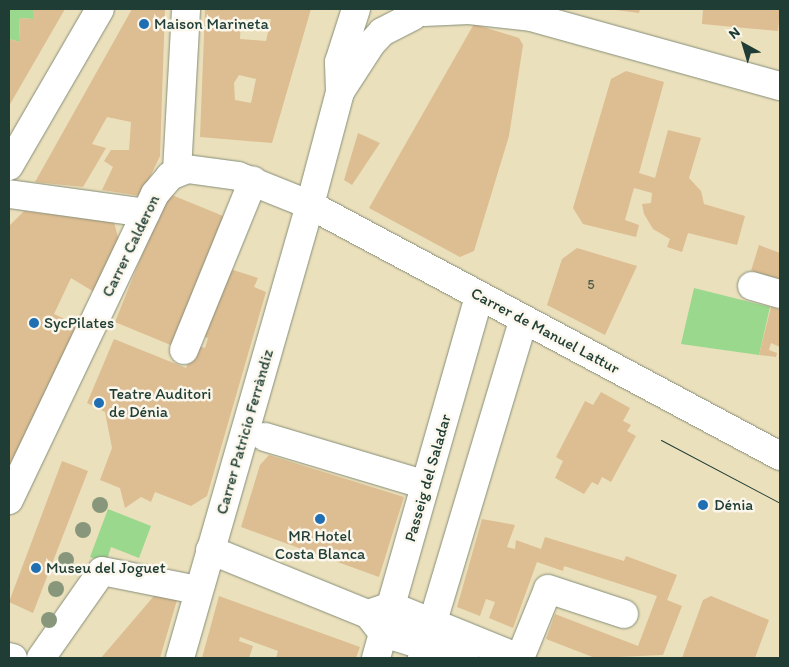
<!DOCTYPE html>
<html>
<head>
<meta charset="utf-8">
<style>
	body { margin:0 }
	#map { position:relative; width:789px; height:667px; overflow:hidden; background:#ebe0bc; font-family:Itim,sans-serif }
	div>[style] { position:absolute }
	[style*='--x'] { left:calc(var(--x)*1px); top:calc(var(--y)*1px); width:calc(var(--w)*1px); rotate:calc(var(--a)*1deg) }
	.green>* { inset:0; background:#99d88d }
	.building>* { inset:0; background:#ddbd92 }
	.roads { filter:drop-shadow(0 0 1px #858e78) drop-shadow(0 0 1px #858e78) }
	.minor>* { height:28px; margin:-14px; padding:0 14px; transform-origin:14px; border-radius:14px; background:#fff }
	.major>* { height:28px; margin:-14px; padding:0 14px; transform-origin:14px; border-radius:14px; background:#fff }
	.tram>* { height:1px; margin:-0.5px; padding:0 0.5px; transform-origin:0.5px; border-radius:0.5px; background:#1f3d34 }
	.trees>* { width:16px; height:16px; margin:-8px; border-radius:50%; background:#88977b }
	.dots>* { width:14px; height:14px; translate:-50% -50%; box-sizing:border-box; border:2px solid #fbf7ec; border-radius:50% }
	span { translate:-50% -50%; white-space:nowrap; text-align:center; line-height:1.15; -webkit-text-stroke:5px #fbf7ec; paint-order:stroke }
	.number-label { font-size:14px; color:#4e5d4c }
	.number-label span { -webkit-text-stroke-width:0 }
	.poi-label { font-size:16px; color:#1f3d34 }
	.left { translate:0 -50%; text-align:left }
	.street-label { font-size:16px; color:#1f3d34 }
	.frame { position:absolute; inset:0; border:10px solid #1f3d34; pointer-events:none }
	.north { position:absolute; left:719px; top:20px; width:50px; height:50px; -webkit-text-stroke:4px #fbf7ec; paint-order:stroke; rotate:321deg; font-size:14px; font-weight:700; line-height:20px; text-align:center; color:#1f3d34 }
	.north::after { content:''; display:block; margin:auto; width:18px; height:22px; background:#1f3d34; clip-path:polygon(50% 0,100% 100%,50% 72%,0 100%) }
</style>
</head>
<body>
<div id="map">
	<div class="green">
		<div style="clip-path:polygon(9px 9px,33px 9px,33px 19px,19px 18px,20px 42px,9px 39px)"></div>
		<div style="clip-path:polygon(694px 288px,770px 307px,759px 355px,681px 344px)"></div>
		<div style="clip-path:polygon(108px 509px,151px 526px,139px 558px,111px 547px,106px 563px,90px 557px)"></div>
	</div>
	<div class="building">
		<div style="clip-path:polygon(33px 9px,65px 9px,9px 106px,9px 39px,20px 42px,19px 18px,33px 19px)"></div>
		<div style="clip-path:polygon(132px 9px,165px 9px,160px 156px,141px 196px,102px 190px,113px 167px,104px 161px,111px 150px,129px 150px,131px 122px,107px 117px,92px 144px,106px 148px,83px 187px,35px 182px)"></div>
		<div style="clip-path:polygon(evenodd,205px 9px,311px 9px,272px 143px,200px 137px,205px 9px,241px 19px,271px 19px,266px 41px,240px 39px,241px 19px,205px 9px,239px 75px,256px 79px,251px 103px,235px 100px,234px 83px,239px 75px)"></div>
		<div style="clip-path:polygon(608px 9px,640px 9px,639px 13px)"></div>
		<div style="clip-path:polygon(703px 9px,780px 9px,778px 31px,702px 24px)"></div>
		<div style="clip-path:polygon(474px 24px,519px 38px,523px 45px,509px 136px,474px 251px,460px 257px,369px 208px)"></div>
		<div style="clip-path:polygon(626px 71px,664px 82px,639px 173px,655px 178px,668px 130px,701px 138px,689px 178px,701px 191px,704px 204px,745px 216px,737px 245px,688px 233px,682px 252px,667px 247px,670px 239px,653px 229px,644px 214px,642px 204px,651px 203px,652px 193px,634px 188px,625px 220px,639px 225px,636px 237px,583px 224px,573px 208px,611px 79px)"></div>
		<div style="clip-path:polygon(358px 133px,380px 143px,352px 185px,344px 180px)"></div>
		<div style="clip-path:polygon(167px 193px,228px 218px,173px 346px,115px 322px)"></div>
		<div style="clip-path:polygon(24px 211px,114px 222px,119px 241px,94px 292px,71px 278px,54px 314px,78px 325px,9px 467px,9px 226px)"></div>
		<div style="clip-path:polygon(759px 245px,780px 253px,780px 279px,751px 271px)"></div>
		<div style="clip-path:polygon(577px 248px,637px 266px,605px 335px,547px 305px,562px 259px)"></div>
		<div style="clip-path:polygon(230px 269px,258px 278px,254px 287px,266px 292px,207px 496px,191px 506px,155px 492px,151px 502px,141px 497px,125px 508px,120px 488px,100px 480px,112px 448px,105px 412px,87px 403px,114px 339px,186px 368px,197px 345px,205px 348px,208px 338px,201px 336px)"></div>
		<div style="clip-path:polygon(771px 307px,780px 310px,780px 347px,771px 343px,769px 350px,777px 353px,776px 357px,759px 355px)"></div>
		<div style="clip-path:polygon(601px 392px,630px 408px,623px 421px,631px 425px,627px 431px,636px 436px,611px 482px,602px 477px,598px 485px,592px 482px,584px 494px,555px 478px,563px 461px,556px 457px,585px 401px,593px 405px)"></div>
		<div style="clip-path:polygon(269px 455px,404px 497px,379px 577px,241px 527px,260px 465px)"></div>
		<div style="clip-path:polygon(62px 461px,88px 471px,33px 613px,9px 602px)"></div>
		<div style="clip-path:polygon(482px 519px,515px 525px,507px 547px,515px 549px,516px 540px,541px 549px,545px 537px,624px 561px,626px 556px,677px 575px,667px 600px,682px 606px,663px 655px,595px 658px,546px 639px,555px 614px,638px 646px,657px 596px,564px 566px,563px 571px,537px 562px,513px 628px,489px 618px,495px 602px,486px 599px,480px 616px,457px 607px)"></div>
		<div style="clip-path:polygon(159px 590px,180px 590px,160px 658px,101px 658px)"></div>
		<div style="clip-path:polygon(219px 596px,360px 647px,356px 658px,276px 658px,278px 651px,240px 637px,239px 641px,253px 646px,249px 658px,202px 658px)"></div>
		<div style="clip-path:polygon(711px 596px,769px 620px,755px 658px,682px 658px,703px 600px)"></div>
	</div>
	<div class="roads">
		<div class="minor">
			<div style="--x:9;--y:166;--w:181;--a:-59.9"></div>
			<div style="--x:177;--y:171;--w:162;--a:-86.8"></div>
			<div style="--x:9;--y:194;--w:138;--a:7.9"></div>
			<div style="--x:752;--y:286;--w:29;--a:16"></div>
			<div style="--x:184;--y:350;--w:183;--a:-67.8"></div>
			<div style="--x:265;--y:437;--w:154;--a:16.6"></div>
			<div style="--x:9;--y:500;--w:339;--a:-64.5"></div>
			<div style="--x:155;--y:194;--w:23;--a:-50"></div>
			<div style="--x:170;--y:176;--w:18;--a:-22"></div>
			<div style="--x:187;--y:169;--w:51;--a:7.8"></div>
			<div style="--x:238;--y:176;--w:78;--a:21.9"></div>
			<div style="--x:310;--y:205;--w:533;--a:28.1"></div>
			<div style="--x:210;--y:550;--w:170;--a:22.1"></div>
			<div style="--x:368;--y:614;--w:24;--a:52"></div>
			<div style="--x:383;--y:633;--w:85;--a:17.2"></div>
			<div style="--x:374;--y:612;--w:18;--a:-19"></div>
			<div style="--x:391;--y:606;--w:138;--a:22.1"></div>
			<div style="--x:9;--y:657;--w:4;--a:14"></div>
			<div style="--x:41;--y:658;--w:106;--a:-55"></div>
			<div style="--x:102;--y:571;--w:92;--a:11.3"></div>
			<div style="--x:376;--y:658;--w:375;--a:-74.1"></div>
			<div style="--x:422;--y:658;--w:352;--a:-73.3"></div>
			<div style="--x:520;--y:658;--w:74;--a:-67.9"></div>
			<div style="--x:548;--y:589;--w:80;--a:18.2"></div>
		</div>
		<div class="major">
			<div style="--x:424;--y:12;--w:45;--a:-2.5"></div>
			<div style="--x:469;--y:10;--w:62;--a:6.4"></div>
			<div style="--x:531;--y:17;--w:258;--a:15.5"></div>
			<div style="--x:340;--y:92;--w:57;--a:-57.1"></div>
			<div style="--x:371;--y:44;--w:16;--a:-47"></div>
			<div style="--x:382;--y:32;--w:34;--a:-27"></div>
			<div style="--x:180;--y:658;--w:471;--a:-74"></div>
			<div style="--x:310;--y:205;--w:117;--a:-75.1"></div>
			<div style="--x:340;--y:92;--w:30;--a:-92"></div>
			<div style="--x:339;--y:62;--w:56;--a:-72.2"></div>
		</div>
	</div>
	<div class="tram">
		<div style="--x:661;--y:440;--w:135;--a:27.9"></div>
	</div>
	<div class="trees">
		<div style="left:100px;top:505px"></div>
		<div style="left:83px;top:530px"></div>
		<div style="left:66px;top:560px"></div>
		<div style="left:56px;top:589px"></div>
		<div style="left:49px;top:620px"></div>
	</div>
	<div class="dots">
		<div style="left:144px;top:24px;background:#1f6fb2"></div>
		<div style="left:34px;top:323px;background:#1f6fb2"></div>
		<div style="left:99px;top:403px;background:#1f6fb2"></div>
		<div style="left:703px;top:505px;background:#1f6fb2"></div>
		<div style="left:320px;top:519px;background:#1f6fb2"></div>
		<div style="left:36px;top:568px;background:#1f6fb2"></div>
	</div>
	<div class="number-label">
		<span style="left:591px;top:285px">5</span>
	</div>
	<div class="poi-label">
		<span class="left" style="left:154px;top:24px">Maison Marineta</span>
		<span class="left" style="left:44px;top:323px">SycPilates</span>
		<span class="left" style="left:109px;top:403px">Teatre Auditori<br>de Dénia</span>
		<span class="left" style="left:714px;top:505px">Dénia</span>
		<span style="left:320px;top:545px">MR Hotel<br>Costa Blanca</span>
		<span class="left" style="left:46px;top:568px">Museu del Joguet</span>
	</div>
	<div class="street-label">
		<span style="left:131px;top:246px;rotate:-64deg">Carrer Calderon</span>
		<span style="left:545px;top:331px;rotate:28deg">Carrer de Manuel Lattur</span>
		<span style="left:245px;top:432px;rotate:-74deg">Carrer Patricio Ferràndiz</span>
		<span style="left:428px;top:478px;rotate:-74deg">Passeig del Saladar</span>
	</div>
	<div class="frame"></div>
	<div class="north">N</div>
</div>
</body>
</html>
